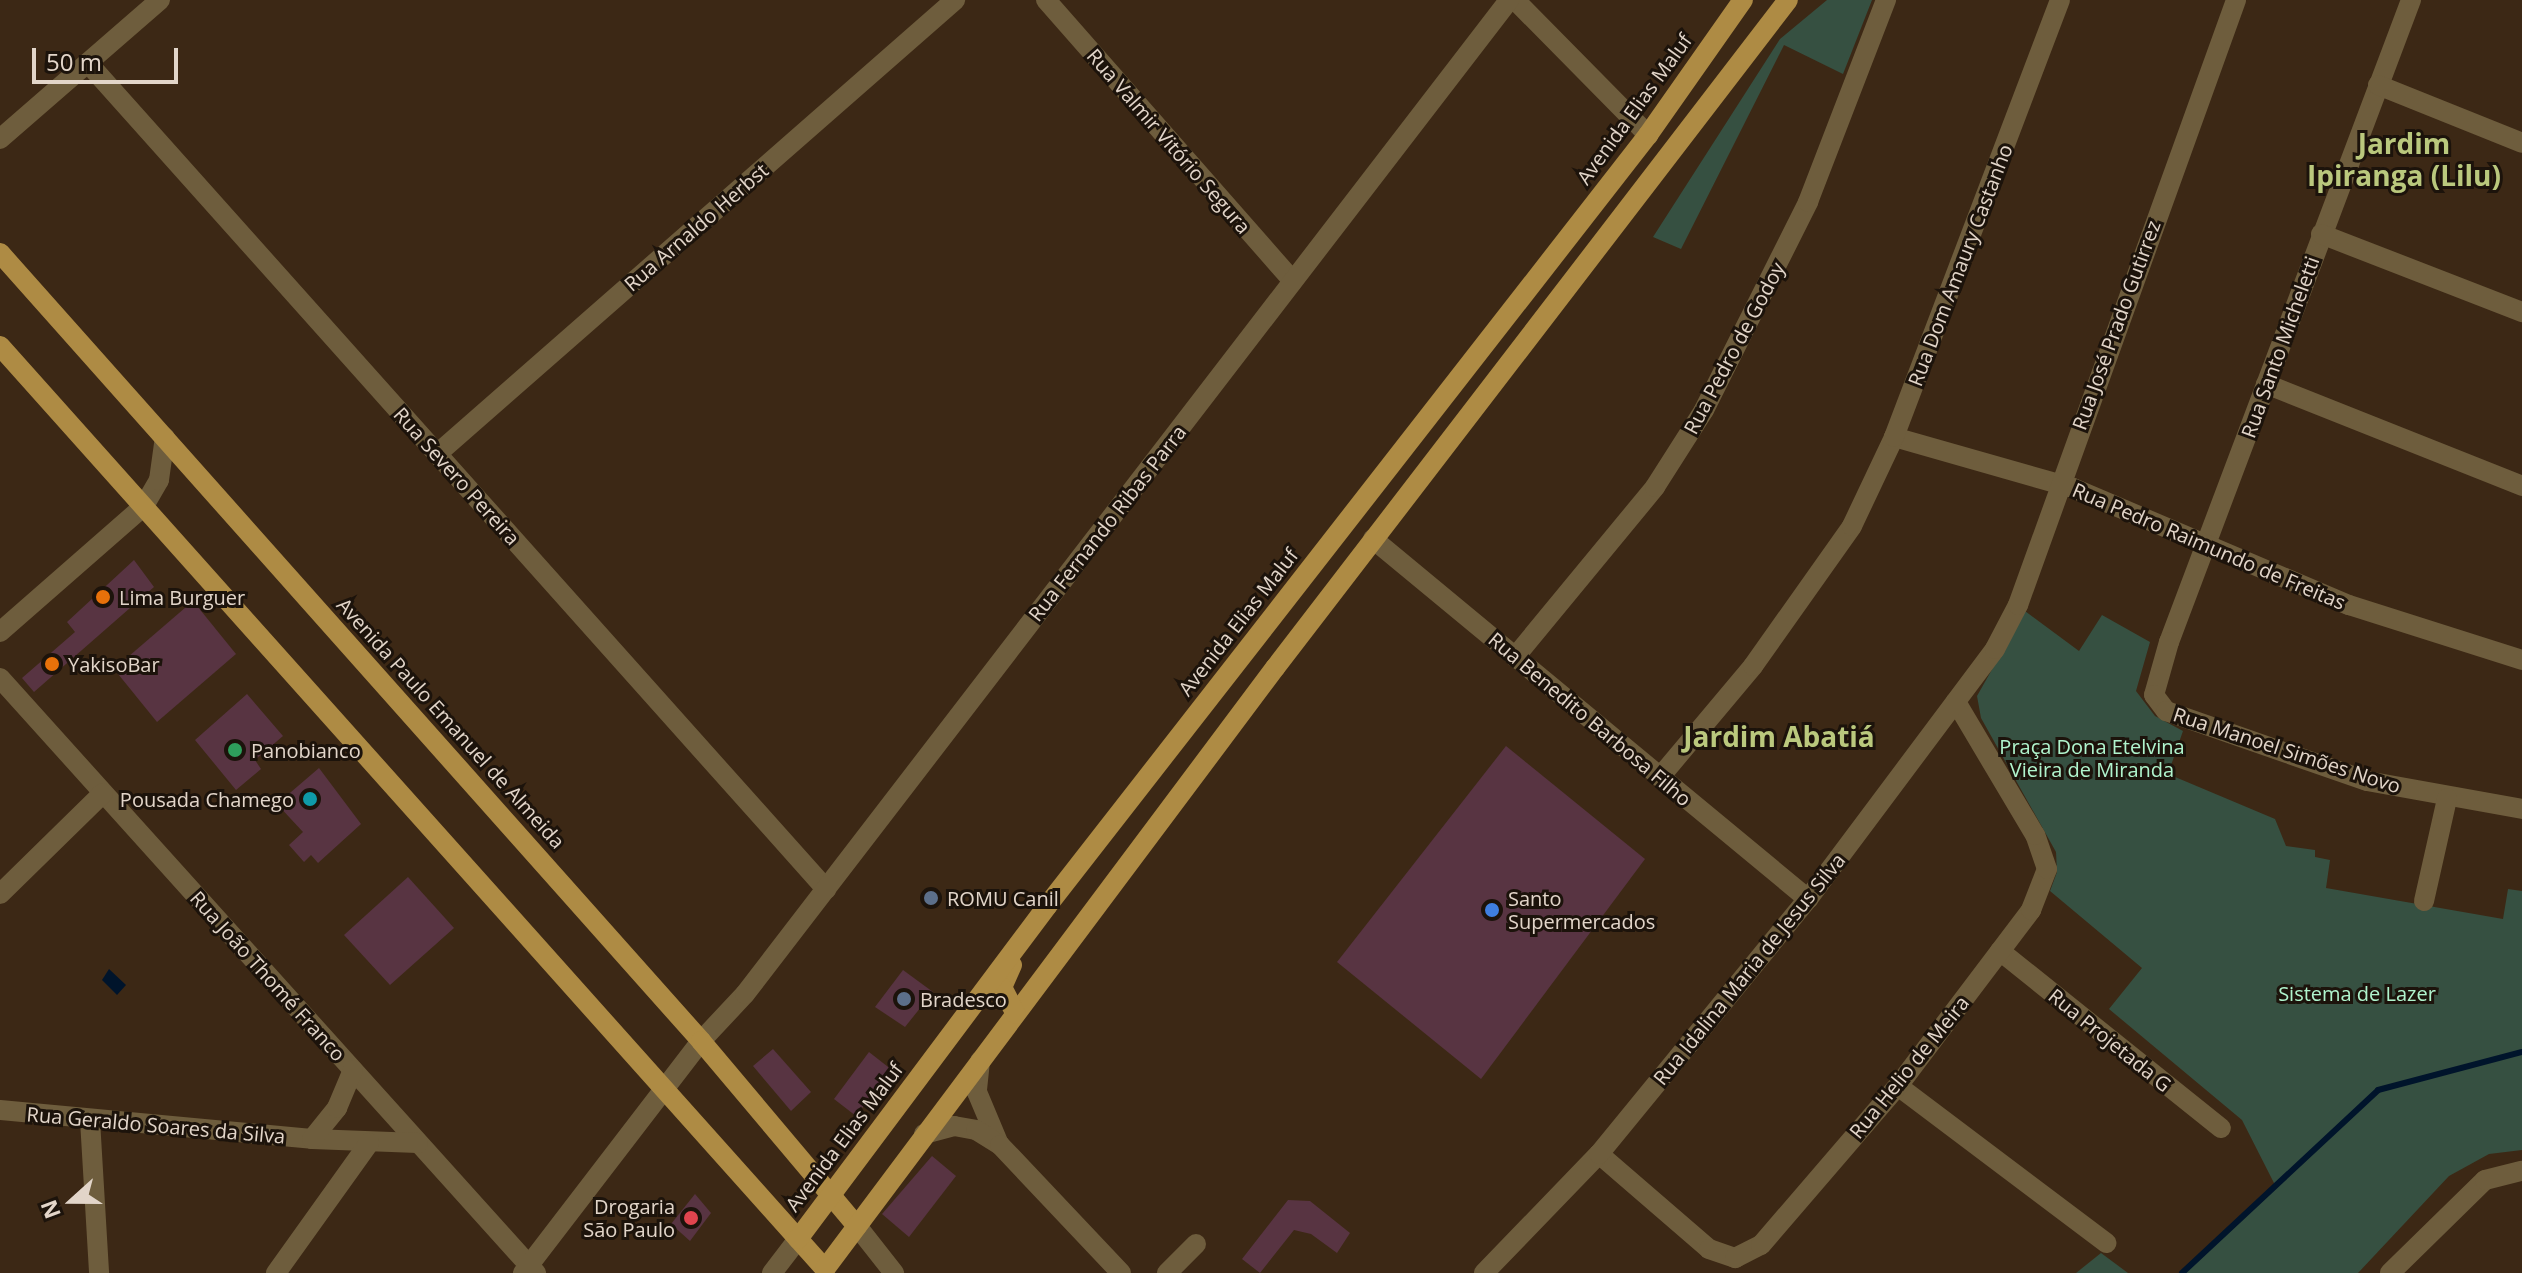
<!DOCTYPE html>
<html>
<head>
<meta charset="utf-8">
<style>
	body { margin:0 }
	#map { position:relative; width:2522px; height:1273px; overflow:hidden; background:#3c2815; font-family:"Open Sans",sans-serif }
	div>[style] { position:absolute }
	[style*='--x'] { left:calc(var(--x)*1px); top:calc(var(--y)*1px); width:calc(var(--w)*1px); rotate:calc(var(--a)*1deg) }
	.green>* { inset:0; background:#365041 }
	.water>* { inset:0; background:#00142b }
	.stream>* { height:6px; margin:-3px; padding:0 3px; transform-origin:3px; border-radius:3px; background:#00142b }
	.building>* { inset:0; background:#583442 }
	.minor>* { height:20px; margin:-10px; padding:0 10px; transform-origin:10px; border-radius:10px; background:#6e5d3d }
	.major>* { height:20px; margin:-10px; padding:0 10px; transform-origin:10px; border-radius:10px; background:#ae8b44 }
	.dots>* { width:22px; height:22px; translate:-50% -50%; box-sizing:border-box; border:4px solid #1c130b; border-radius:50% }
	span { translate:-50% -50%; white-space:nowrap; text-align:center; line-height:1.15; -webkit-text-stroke:6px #1c130b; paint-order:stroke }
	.street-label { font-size:20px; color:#e2d5c9 }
	.poi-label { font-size:20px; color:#e2d5c9 }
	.left { translate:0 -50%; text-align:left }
	.right { translate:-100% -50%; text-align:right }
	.park-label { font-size:20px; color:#b0f4cd }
	.district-label { font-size:28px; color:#bac87d; font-weight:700 }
	.north { position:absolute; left:32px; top:1161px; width:80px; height:80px; -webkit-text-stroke:6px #1c130b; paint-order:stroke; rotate:249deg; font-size:22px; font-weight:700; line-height:32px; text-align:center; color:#e2d5c9 }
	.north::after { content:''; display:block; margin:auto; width:28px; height:36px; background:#e2d5c9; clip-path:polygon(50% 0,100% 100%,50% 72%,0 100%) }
	.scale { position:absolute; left:32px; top:48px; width:146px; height:36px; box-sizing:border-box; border:4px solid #e2d5c9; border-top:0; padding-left:10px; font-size:24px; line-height:28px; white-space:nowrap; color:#e2d5c9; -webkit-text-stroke:6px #1c130b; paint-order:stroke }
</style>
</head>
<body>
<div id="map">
	<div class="green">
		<div style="clip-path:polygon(1827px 0,1872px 0,1843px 74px,1784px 45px,1681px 249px,1653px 237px,1780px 39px)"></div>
		<div style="clip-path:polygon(2025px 611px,2079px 651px,2102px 615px,2150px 642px,2136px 691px,2155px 716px,2183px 731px,2168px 774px,2275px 819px,2286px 846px,2315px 850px,2315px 857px,2330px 860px,2326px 888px,2503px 919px,2508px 889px,2522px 891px,2522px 1150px,2489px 1154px,2449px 1176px,2358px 1273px,2182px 1273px,2275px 1185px,2242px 1120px,2109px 1009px,2142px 968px,2050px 891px,2057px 872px,2056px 852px,1981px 718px,1977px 696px)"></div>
		<div style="clip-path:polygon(2101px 1253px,2128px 1273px,2076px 1273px)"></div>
	</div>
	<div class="water">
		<div style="clip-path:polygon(109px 969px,126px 985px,117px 995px,102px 980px)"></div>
	</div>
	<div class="stream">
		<div style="--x:2182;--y:1273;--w:268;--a:-43"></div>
		<div style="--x:2378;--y:1090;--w:149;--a:-14.8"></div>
	</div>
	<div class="building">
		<div style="clip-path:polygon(134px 560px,154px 587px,34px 692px,22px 678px,75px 632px,67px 622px)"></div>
		<div style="clip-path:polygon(193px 601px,236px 654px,157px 722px,114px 669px)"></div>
		<div style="clip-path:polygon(247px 694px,283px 736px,255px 760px,261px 769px,236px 790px,195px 740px)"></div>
		<div style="clip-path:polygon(1506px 746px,1645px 859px,1481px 1079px,1337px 962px)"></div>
		<div style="clip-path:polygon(319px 768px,361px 824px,318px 863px,311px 855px,304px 862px,289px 845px,303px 832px,277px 804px)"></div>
		<div style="clip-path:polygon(408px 877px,454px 928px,390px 985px,344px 935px)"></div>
		<div style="clip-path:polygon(903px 970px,933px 992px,905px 1027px,875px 1007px)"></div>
		<div style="clip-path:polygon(773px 1049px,811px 1092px,791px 1111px,753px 1066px)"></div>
		<div style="clip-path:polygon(869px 1052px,892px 1070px,856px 1116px,834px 1099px)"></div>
		<div style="clip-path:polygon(932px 1156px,956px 1176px,909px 1237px,882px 1214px)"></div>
		<div style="clip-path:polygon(695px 1194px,711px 1213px,690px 1241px,671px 1224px)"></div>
		<div style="clip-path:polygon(1288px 1200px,1310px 1201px,1350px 1233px,1337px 1253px,1311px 1234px,1294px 1230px,1260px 1273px,1242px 1259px)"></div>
	</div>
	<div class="minor">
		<div style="--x:1046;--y:0;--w:374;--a:48.7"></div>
		<div style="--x:1515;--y:0;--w:190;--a:45.4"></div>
		<div style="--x:2411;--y:0;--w:686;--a:110.65"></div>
		<div style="--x:2169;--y:642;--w:55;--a:105.8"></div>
		<div style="--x:2154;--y:695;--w:20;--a:53"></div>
		<div style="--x:2166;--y:711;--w:213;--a:19.2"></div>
		<div style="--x:2367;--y:781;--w:158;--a:10.2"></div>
		<div style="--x:88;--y:63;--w:1108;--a:48.22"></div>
		<div style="--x:2378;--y:85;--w:155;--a:21.9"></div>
		<div style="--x:0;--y:139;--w:212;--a:-41"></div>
		<div style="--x:2321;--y:234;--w:216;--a:21.2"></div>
		<div style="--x:2266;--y:384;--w:276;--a:21.7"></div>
		<div style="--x:1894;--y:437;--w:186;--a:15.9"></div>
		<div style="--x:2073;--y:488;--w:300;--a:23"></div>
		<div style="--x:2349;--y:605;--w:182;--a:17.6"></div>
		<div style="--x:437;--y:454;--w:689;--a:-41.23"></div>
		<div style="--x:1373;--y:539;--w:565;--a:39.61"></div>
		<div style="--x:0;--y:632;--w:191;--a:-41.2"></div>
		<div style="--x:144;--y:506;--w:30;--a:-60"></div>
		<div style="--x:159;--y:480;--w:43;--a:-82.1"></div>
		<div style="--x:1515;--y:657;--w:220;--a:-50.5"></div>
		<div style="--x:1655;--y:487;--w:91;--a:-57.5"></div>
		<div style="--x:1704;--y:410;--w:233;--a:-63.4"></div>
		<div style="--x:1808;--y:202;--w:217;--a:-68.9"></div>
		<div style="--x:0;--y:678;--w:801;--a:47.99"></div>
		<div style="--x:1660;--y:777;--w:145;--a:-50"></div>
		<div style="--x:1753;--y:666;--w:171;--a:-54.7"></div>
		<div style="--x:1852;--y:526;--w:98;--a:-64.7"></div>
		<div style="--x:1894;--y:437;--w:467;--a:-69.2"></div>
		<div style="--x:0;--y:894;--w:144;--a:-44.4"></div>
		<div style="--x:2424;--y:901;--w:105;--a:-77.3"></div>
		<div style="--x:2000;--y:951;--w:283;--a:38.7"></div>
		<div style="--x:980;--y:1061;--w:31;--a:96"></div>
		<div style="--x:977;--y:1092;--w:54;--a:67.2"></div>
		<div style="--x:1898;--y:1086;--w:261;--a:37"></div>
		<div style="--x:0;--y:1110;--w:313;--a:5.3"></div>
		<div style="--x:312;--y:1139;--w:106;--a:2.2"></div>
		<div style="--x:90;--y:1120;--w:153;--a:86.6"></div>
		<div style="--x:924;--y:1134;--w:31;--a:-15"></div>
		<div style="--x:954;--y:1126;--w:22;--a:10"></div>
		<div style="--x:976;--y:1130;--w:28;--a:32"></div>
		<div style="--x:1000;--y:1145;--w:176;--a:46.6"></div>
		<div style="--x:312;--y:1139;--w:40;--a:-51"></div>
		<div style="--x:337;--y:1108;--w:41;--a:-67.2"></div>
		<div style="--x:1599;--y:1154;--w:145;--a:40.8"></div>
		<div style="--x:1709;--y:1249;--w:28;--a:19"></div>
		<div style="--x:1735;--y:1258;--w:29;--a:-27"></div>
		<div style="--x:1761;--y:1245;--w:210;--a:-49.3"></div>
		<div style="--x:1898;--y:1086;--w:221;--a:-52.9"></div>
		<div style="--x:2031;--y:910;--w:44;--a:-68.7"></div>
		<div style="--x:2047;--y:869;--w:36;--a:-109"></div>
		<div style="--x:2035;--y:835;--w:155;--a:-120.7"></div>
		<div style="--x:857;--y:1226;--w:60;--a:51.8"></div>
		<div style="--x:276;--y:1273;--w:160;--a:-54.4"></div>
		<div style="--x:523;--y:1273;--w:292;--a:-52.5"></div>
		<div style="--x:701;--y:1041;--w:64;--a:-46.9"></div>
		<div style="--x:745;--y:994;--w:1254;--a:-52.45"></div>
		<div style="--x:772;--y:1273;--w:43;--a:-52.6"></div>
		<div style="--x:1167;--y:1273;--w:41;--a:-45"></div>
		<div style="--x:1484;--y:1273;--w:165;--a:-46"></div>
		<div style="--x:1599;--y:1154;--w:330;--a:-50.7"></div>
		<div style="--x:1808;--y:899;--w:312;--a:-53.2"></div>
		<div style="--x:1995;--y:649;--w:50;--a:-62.4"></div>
		<div style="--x:2018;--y:605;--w:643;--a:-70.18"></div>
		<div style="--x:2390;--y:1273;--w:133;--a:-44.4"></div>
		<div style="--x:2485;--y:1180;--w:38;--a:-14"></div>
	</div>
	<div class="major">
		<div style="--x:0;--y:253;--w:1055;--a:48.34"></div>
		<div style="--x:701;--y:1041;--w:242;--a:49.9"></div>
		<div style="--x:0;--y:346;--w:1238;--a:48.21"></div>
		<div style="--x:825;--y:1269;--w:751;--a:-53.18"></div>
		<div style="--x:1275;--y:668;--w:842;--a:-52.48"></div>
		<div style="--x:1012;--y:965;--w:24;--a:114"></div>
		<div style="--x:1002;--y:987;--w:30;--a:63"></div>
		<div style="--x:798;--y:1239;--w:416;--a:-53.2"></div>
		<div style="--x:1047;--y:906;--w:978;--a:-52.06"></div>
		<div style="--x:1648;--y:135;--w:165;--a:-54.9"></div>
	</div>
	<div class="dots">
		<div style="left:103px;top:597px;background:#e8710a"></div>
		<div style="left:52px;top:664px;background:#e8710a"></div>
		<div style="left:235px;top:750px;background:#2e9e5b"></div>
		<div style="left:310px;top:799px;background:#0f9aa8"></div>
		<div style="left:931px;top:898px;background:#5c6f8a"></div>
		<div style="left:1492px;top:910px;background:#3f7fe0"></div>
		<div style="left:904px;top:999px;background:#5c6f8a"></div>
		<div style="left:691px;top:1218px;background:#e0444e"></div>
	</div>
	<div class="street-label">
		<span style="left:1634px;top:109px;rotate:-54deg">Avenida Elias Maluf</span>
		<span style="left:1169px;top:141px;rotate:49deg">Rua Valmir Vitório Segura</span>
		<span style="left:696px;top:227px;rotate:-41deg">Rua Arnaldo Herbst</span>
		<span style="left:1960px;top:265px;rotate:-69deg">Rua Dom Amaury Castanho</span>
		<span style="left:2116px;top:325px;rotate:-70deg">Rua José Prado Gutirrez</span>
		<span style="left:2280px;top:347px;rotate:-70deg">Rua Santo Micheletti</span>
		<span style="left:1734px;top:348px;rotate:-62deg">Rua Pedro de Godoy</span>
		<span style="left:457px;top:476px;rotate:48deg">Rua Severo Pereira</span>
		<span style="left:1107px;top:523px;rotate:-52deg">Rua Fernando Ribas Parra</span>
		<span style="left:2209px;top:546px;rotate:23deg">Rua Pedro Raimundo de Freitas</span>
		<span style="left:1238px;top:622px;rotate:-52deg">Avenida Elias Maluf</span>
		<span style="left:1590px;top:719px;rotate:40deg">Rua Benedito Barbosa Filho</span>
		<span style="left:451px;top:723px;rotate:48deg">Avenida Paulo Emanuel de Almeida</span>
		<span style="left:2287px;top:750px;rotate:18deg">Rua Manoel Simões Novo</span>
		<span style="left:1749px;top:969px;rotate:-51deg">Rua Idalina Maria de Jesus Silva</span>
		<span style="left:268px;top:976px;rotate:48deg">Rua João Thomé Franco</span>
		<span style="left:2110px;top:1040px;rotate:39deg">Rua Projetada G</span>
		<span style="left:1909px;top:1067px;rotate:-51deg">Rua Helio de Meira</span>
		<span style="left:156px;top:1125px;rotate:5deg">Rua Geraldo Soares da Silva</span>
		<span style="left:844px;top:1137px;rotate:-53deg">Avenida Elias Maluf</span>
	</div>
	<div class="poi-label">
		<span class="left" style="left:119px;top:597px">Lima Burguer</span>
		<span class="left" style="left:68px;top:664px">YakisoBar</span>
		<span class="left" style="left:251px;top:750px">Panobianco</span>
		<span class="right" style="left:294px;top:799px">Pousada Chamego</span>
		<span class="left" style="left:947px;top:898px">ROMU Canil</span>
		<span class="left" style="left:1508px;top:910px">Santo<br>Supermercados</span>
		<span class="left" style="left:920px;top:999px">Bradesco</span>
		<span class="right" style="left:675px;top:1218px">Drogaria<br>São Paulo</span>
	</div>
	<div class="park-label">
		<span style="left:2092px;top:758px">Praça Dona Etelvina<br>Vieira de Miranda</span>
		<span style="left:2357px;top:993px">Sistema de Lazer</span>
	</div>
	<div class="district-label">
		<span style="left:2404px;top:159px">Jardim<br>Ipiranga (Lilu)</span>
		<span style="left:1779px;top:736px">Jardim Abatiá</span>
	</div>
	<div class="north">N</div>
	<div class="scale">50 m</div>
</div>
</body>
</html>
